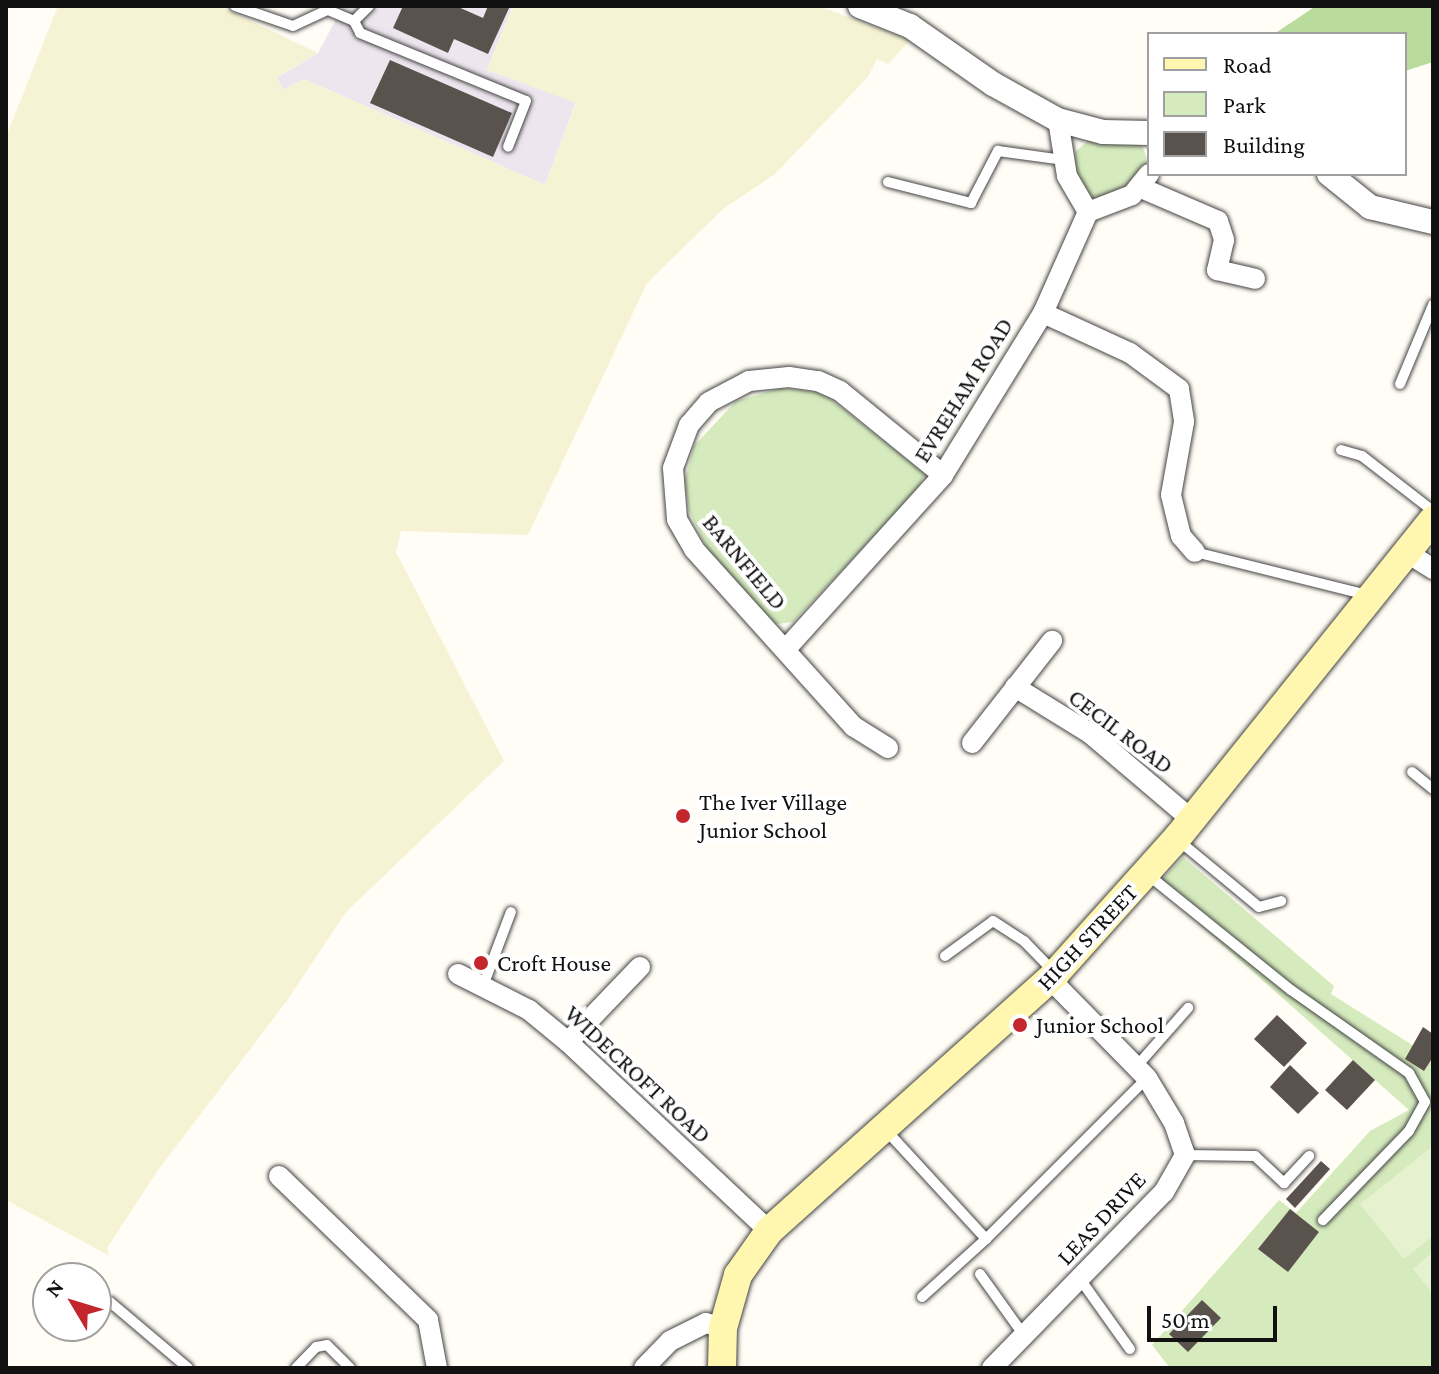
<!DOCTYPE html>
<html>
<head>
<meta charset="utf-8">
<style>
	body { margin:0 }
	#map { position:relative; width:1439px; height:1374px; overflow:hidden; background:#fffdf5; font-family:"Crimson Pro",serif }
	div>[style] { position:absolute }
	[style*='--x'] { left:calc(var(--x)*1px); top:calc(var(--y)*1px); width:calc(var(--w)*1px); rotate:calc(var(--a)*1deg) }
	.industrial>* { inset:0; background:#eee6ef }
	.farmland>* { inset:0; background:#f6f3d4 }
	.green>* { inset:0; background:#d5ebbd }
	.forest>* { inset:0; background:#b9dc9c }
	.pitch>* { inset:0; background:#e6f2cf }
	.building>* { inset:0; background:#5a524d }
	.roads { filter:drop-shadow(0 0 2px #444) drop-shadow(0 0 2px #444) }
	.service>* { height:10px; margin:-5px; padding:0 5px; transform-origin:5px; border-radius:5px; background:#fff }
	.minor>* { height:20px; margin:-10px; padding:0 10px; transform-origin:10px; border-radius:10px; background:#fff }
	.tertiary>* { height:24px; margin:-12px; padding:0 12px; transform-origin:12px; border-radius:12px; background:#fff }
	.secondary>* { height:28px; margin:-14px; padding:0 14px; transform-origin:14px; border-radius:14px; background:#fff6b0 }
	.dots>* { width:22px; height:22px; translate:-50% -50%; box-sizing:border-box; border:4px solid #fff; border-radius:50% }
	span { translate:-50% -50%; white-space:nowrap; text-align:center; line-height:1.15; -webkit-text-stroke:8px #fff; paint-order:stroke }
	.street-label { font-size:24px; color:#111 }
	.poi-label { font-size:24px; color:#111 }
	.left { translate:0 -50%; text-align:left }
	.frame { position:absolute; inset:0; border:8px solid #111; pointer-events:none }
	.legend { position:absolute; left:1147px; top:32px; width:260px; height:144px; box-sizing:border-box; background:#fff; border:2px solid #a0a0a0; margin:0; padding:10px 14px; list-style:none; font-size:24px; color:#111 }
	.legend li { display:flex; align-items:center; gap:16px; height:40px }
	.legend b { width:40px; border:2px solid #a0a0a0 }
	.north { position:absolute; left:32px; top:1262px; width:80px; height:80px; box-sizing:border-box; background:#fff; border:2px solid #a0a0a0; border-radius:50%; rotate:308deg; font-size:22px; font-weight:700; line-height:32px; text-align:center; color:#111 }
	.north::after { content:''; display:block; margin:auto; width:28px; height:36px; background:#c4262e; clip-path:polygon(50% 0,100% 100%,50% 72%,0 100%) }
	.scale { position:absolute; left:1147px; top:1306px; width:130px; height:36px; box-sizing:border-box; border:4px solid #111; border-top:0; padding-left:10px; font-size:24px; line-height:28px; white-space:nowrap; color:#111; -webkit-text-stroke:6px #fff; paint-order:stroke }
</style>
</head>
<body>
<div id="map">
	<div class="industrial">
		<div style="clip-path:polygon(343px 6px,513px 6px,487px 70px,576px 102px,545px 185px,304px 79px,283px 90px,276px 78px,318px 53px)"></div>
	</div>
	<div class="farmland">
		<div style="clip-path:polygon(58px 6px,219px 6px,318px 53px,277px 77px,283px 90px,304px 79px,545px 185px,576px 103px,487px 70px,513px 6px,819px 6px,910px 40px,888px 64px,877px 59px,868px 77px,775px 174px,723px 209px,647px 283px,528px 535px,401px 531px,396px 552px,504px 761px,346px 912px,286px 1002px,158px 1170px,107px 1248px,110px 1256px,6px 1200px,6px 137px)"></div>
	</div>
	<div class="green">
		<div style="clip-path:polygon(1090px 139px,1142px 145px,1149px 164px,1135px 189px,1095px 200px,1087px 195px,1073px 166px,1075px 152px)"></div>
		<div style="clip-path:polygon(781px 388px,823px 393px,925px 474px,917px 490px,793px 622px,776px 624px,711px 557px,689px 511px,685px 481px,694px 446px,736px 401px)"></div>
		<div style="clip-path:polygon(1183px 857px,1334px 986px,1331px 994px,1433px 1058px,1433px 1368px,1170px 1368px,1152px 1345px,1279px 1200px,1296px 1213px,1370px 1131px,1409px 1110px,1156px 886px)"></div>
	</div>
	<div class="forest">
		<div style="clip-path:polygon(1316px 6px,1433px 6px,1433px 62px,1405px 71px,1405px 34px,1274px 34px)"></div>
	</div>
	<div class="pitch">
		<div style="clip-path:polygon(1433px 1146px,1433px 1236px,1404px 1259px,1360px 1204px)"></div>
		<div style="clip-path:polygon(1433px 1252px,1433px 1294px,1413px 1269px)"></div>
	</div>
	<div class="building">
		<div style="clip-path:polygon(403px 6px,456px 6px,483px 18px,488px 6px,510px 6px,488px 54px,454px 39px,448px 53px,393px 28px)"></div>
		<div style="clip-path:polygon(390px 60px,512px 113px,493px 157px,370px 103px)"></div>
		<div style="clip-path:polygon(1277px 1015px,1307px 1043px,1284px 1067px,1254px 1039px)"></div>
		<div style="clip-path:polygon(1423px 1027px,1433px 1034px,1433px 1057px,1424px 1071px,1405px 1059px)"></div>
		<div style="clip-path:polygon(1353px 1060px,1375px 1080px,1347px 1110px,1325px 1090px)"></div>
		<div style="clip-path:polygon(1290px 1065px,1319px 1093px,1298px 1114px,1270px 1087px)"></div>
		<div style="clip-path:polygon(1321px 1161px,1330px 1169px,1295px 1208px,1286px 1199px)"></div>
		<div style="clip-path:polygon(1290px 1209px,1319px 1232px,1288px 1272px,1258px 1249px)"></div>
		<div style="clip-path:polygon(1202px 1300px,1221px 1318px,1188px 1352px,1169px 1334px)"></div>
	</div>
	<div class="roads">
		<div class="service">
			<div style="--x:235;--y:6;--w:61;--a:19"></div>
			<div style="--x:293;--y:26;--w:38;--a:-25"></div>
			<div style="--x:328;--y:10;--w:28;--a:23"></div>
			<div style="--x:354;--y:21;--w:21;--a:-45"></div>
			<div style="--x:354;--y:21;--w:13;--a:63"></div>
			<div style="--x:360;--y:33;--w:179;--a:22.3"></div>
			<div style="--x:526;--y:101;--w:49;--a:111.4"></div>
			<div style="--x:888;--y:182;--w:86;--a:14.2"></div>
			<div style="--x:971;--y:203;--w:59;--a:-62.6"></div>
			<div style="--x:998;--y:151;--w:67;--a:7.8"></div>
			<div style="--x:1400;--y:384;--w:86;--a:-67.3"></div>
			<div style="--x:1341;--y:450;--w:22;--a:16"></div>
			<div style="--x:1362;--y:456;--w:90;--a:37.8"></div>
			<div style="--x:1195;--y:552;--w:177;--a:14"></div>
			<div style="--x:1412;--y:772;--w:27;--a:39"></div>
			<div style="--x:1178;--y:840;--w:105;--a:39.6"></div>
			<div style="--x:1259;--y:907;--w:23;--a:-15"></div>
			<div style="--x:1147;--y:874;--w:185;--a:38.9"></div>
			<div style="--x:1291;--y:990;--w:144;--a:35.1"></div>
			<div style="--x:1409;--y:1073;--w:33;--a:61"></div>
			<div style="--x:1425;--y:1102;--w:33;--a:119"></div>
			<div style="--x:1409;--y:1131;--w:124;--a:134"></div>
			<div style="--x:945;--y:956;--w:59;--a:-36.1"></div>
			<div style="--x:993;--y:921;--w:37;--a:33"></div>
			<div style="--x:1024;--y:941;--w:43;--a:45.9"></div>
			<div style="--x:483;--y:986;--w:79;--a:-69.3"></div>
			<div style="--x:1136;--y:1067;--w:79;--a:-48.6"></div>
			<div style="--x:884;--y:1128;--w:151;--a:47.4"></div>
			<div style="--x:986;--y:1239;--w:228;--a:-45"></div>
			<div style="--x:1185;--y:1155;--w:70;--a:0.8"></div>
			<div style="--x:1255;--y:1156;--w:40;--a:43"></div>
			<div style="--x:1284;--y:1183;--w:37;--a:-47"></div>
			<div style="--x:980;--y:1274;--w:74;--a:54.4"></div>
			<div style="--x:1080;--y:1279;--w:86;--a:54.5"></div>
			<div style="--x:922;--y:1297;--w:86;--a:-42.2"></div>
			<div style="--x:110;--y:1302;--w:102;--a:40.2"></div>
			<div style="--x:296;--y:1368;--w:29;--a:-46"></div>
			<div style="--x:316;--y:1347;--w:11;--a:-10"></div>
			<div style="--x:327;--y:1345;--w:33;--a:45"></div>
		</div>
		<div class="minor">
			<div style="--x:1139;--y:187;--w:86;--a:23.3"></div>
			<div style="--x:1218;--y:221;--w:20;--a:72"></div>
			<div style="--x:1224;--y:240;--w:31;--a:103"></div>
			<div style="--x:1217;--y:270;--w:39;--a:13"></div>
			<div style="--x:1088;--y:212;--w:47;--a:-21.1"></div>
			<div style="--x:1132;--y:195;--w:27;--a:-51"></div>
			<div style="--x:1043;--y:313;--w:96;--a:24.7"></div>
			<div style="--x:1130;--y:353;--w:61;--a:36.3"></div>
			<div style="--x:1179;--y:389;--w:33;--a:81"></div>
			<div style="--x:1184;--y:422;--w:74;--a:100.1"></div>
			<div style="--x:1171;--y:495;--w:42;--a:76.3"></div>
			<div style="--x:1181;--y:536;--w:21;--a:49"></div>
			<div style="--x:1406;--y:552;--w:32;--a:32"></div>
			<div style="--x:786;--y:649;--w:234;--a:-47.9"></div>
			<div style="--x:943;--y:475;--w:190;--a:-58.3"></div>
			<div style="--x:1043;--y:313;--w:111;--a:-66"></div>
			<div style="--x:1088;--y:212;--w:42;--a:-120.3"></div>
			<div style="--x:1067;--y:176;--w:57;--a:-99.1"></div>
			<div style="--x:1015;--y:687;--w:89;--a:31.7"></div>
			<div style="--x:1091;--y:734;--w:133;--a:40.4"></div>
			<div style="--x:972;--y:743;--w:130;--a:-51.9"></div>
			<div style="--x:888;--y:748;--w:40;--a:-148"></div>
			<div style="--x:854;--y:727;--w:239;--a:-132"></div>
			<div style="--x:694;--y:549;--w:34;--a:-120"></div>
			<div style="--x:677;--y:519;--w:51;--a:-94.5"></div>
			<div style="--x:673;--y:468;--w:46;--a:-69.6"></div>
			<div style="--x:689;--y:425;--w:30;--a:-49"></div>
			<div style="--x:709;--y:402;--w:45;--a:-27.7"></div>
			<div style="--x:749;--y:381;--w:40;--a:-5.7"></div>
			<div style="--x:789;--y:377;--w:29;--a:8"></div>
			<div style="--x:818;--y:381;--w:24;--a:24"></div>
			<div style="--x:840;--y:391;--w:133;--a:39.2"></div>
			<div style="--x:458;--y:974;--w:80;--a:26.9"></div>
			<div style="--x:529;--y:1010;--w:50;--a:39.4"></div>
			<div style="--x:568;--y:1042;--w:276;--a:43.2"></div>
			<div style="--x:568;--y:1042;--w:104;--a:-46.2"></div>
			<div style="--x:279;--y:1176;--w:207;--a:44"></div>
			<div style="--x:428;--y:1320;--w:49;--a:79.4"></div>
			<div style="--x:644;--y:1368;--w:37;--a:-46"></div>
			<div style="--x:670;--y:1341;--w:40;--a:-26.6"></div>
			<div style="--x:706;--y:1323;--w:18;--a:16"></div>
			<div style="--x:992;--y:1368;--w:246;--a:-45.7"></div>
			<div style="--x:1164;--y:1192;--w:43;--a:-60.4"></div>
			<div style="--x:1185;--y:1155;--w:34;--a:-109"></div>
			<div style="--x:1174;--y:1123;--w:52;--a:-121"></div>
			<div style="--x:1147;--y:1078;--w:139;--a:-134.4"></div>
		</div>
		<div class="tertiary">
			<div style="--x:860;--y:6;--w:54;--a:21.8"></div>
			<div style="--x:910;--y:26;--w:101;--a:34.9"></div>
			<div style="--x:993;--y:84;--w:74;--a:29"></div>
			<div style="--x:1058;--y:120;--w:47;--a:14.9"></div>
			<div style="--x:1103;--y:132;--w:46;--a:1.2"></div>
			<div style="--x:1329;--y:174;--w:53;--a:38.8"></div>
			<div style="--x:1370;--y:207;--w:65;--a:13.4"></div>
		</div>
		<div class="secondary">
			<div style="--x:722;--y:1368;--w:40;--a:-88.6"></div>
			<div style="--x:723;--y:1328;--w:55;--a:-74.2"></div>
			<div style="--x:738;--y:1275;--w:54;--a:-54.8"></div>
			<div style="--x:769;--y:1231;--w:385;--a:-41.9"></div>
			<div style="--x:1055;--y:974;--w:183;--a:-48.1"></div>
			<div style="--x:1177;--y:838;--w:408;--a:-51.2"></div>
		</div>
	</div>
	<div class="dots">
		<div style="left:683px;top:816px;background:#c4262e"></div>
		<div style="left:481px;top:963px;background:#c4262e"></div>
		<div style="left:1020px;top:1025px;background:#c4262e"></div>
	</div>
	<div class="street-label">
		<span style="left:963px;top:390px;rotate:-58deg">EVREHAM ROAD</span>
		<span style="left:745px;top:562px;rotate:50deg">BARNFIELD</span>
		<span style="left:1121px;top:731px;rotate:37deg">CECIL ROAD</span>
		<span style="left:1087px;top:937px;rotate:-47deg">HIGH STREET</span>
		<span style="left:638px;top:1074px;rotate:43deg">WIDECROFT ROAD</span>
		<span style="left:1101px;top:1218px;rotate:-47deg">LEAS DRIVE</span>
	</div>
	<div class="poi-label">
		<span class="left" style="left:699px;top:816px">The Iver Village<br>Junior School</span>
		<span class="left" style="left:497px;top:963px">Croft House</span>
		<span class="left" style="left:1036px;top:1025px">Junior School</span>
	</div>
	<div class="frame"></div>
	<ul class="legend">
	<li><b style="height:10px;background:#fff6b0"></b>Road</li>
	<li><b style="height:22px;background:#d5ebbd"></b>Park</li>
	<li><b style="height:22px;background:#5a524d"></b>Building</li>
	</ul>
	<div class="north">N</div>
	<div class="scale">50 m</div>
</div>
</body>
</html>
